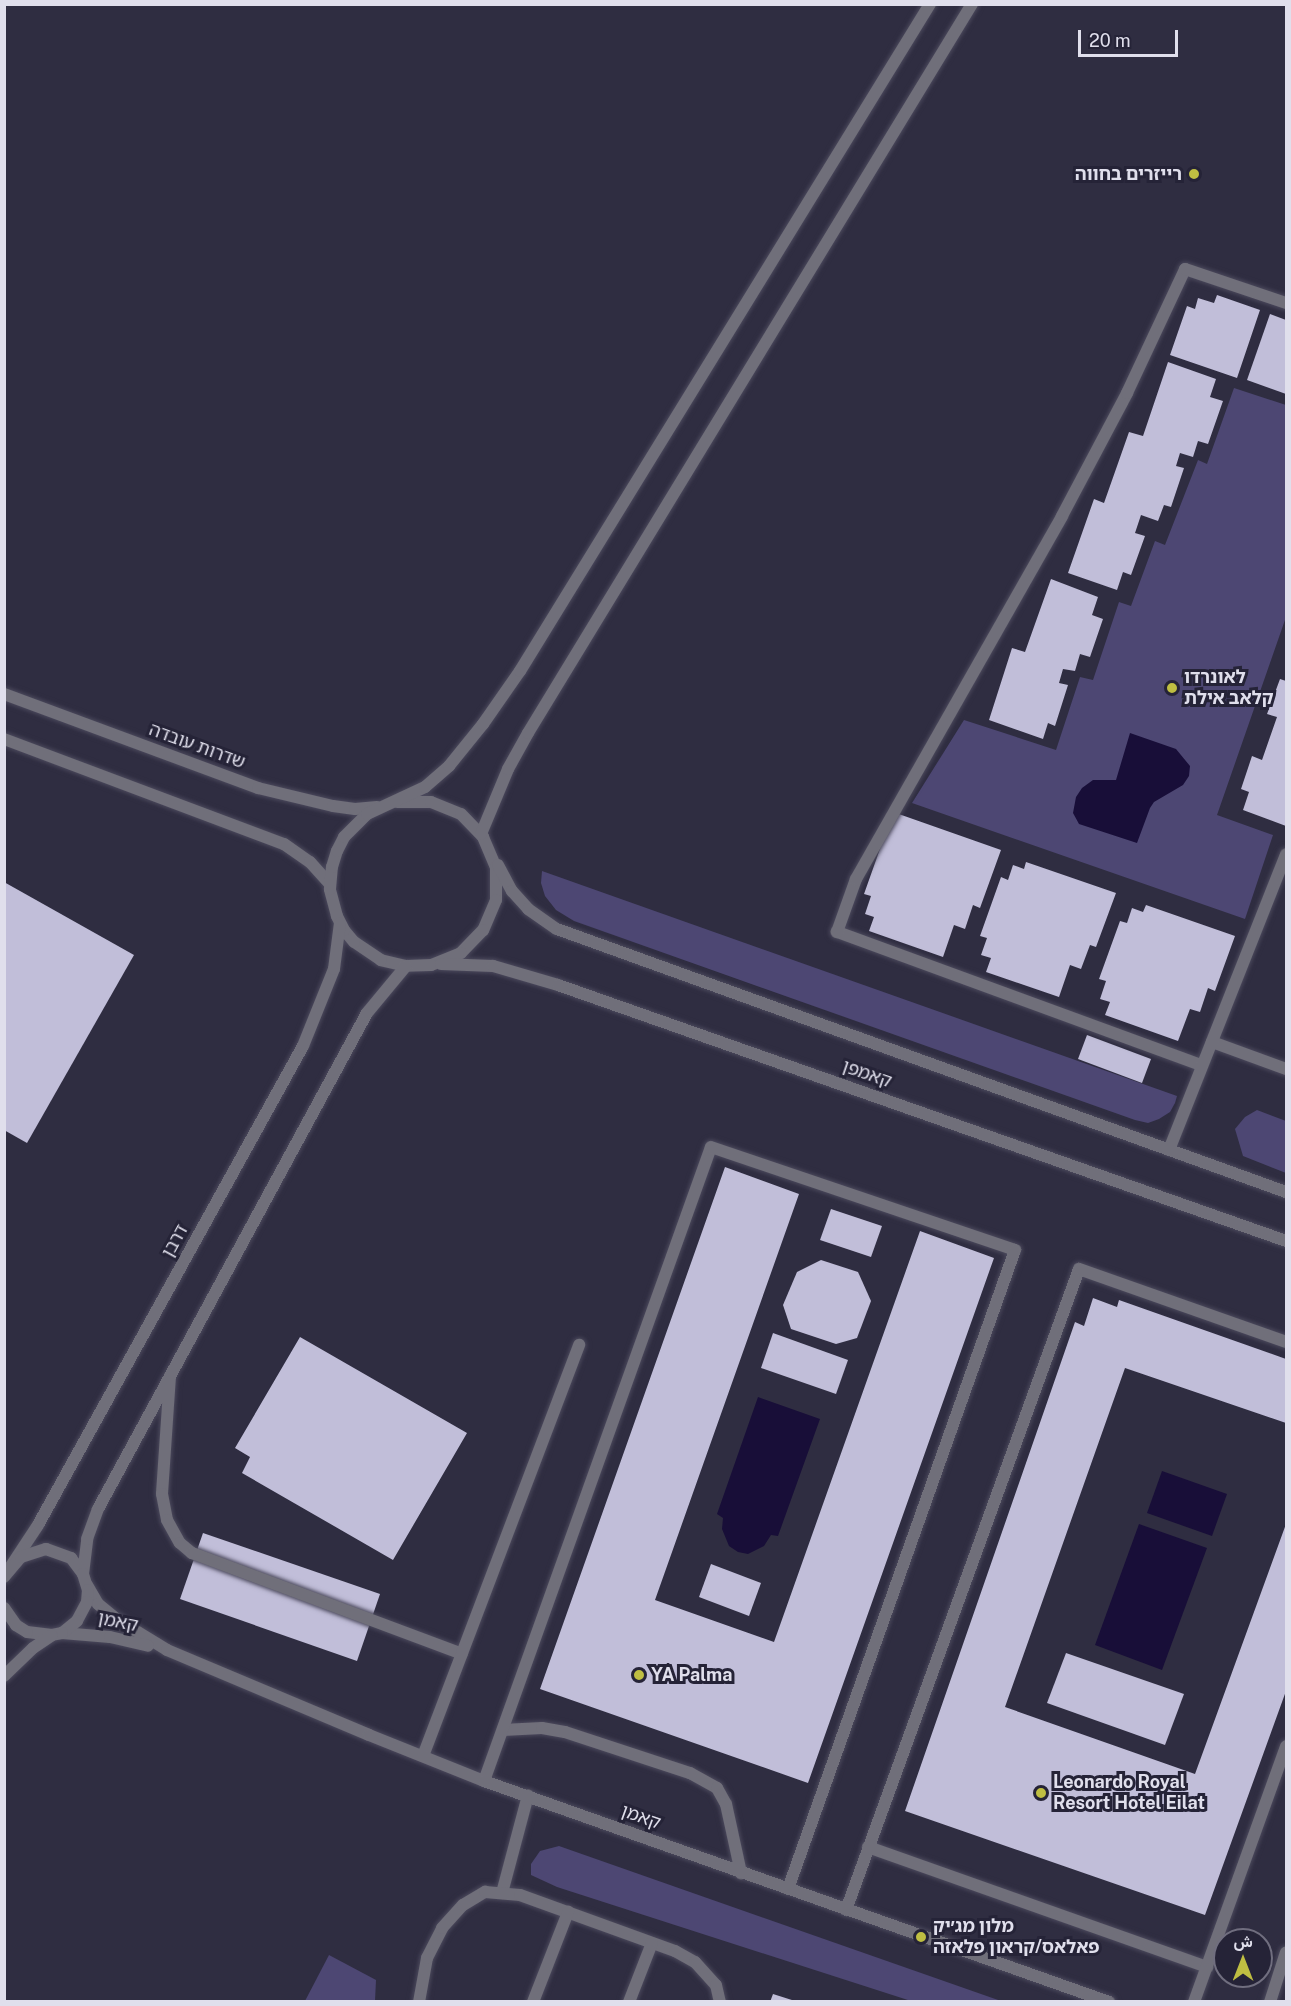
<!DOCTYPE html>
<html>
<head>
<meta charset="utf-8">
<style>
	body { margin:0 }
	#map { position:relative; width:1291px; height:2006px; overflow:hidden; background:#2f2d41; font-family:"Public Sans",Vazirmatn,"Noto Sans Hebrew",sans-serif }
	div>[style] { position:absolute }
	[style*='--x'] { left:calc(var(--x)*1px); top:calc(var(--y)*1px); width:calc(var(--w)*1px); rotate:calc(var(--a)*1deg) }
	.green>* { inset:0; background:#4d4773 }
	.water>* { inset:0; background:#180e38 }
	.building>* { inset:0; background:#c1bed9 }
	.roads { filter:drop-shadow(0 0 2px #4b495c) drop-shadow(0 0 2px #4b495c) }
	.service>* { height:12px; margin:-6px; padding:0 6px; transform-origin:6px; border-radius:6px; background:#706f7a }
	.minor>* { height:12px; margin:-6px; padding:0 6px; transform-origin:6px; border-radius:6px; background:#706f7a }
	.tertiary>* { height:12px; margin:-6px; padding:0 6px; transform-origin:6px; border-radius:6px; background:#706f7a }
	.dots>* { width:16px; height:16px; translate:-50% -50%; box-sizing:border-box; border:3px solid #252337; border-radius:50% }
	span { translate:-50% -50%; white-space:nowrap; text-align:center; line-height:1.15; -webkit-text-stroke:6px #252337; paint-order:stroke }
	.poi-label { font-size:18px; color:#e0dfec; font-weight:700 }
	.right { translate:-100% -50%; text-align:right }
	.left { translate:0 -50%; text-align:left }
	.street-label { font-size:18px; color:#e0dfec }
	.frame { position:absolute; inset:0; border:6px solid #e0dfec; pointer-events:none }
	.north { position:absolute; left:1213px; top:1928px; width:60px; height:60px; box-sizing:border-box; background:#252337; border:2px solid #706e7f; border-radius:50%; rotate:0deg; font-size:16px; font-weight:700; line-height:24px; text-align:center; color:#e0dfec }
	.north::after { content:''; display:block; margin:auto; width:21px; height:27px; background:#bfbe42; clip-path:polygon(50% 0,100% 100%,50% 72%,0 100%) }
	.scale { position:absolute; left:1078px; top:30px; width:100px; height:27px; box-sizing:border-box; border:3px solid #e0dfec; border-top:0; padding-left:8px; font-size:18px; line-height:21px; white-space:nowrap; color:#e0dfec; -webkit-text-stroke:4px #252337; paint-order:stroke }
</style>
</head>
<body>
<div id="map">
	<div class="green">
		<div style="clip-path:polygon(1234px 388px,1286px 405px,1286px 617px,1217px 815px,1273px 835px,1245px 919px,912px 803px,964px 720px,1056px 750px,1080px 677px,1093px 680px,1119px 602px,1131px 606px,1155px 541px,1165px 545px,1198px 460px,1207px 464px)"></div>
		<div style="clip-path:polygon(542px 871px,1177px 1096px,1175px 1103px,1170px 1112px,1159px 1119px,1148px 1123px,1135px 1120px,574px 921px,556px 910px,545px 896px,541px 883px)"></div>
		<div style="clip-path:polygon(1257px 1110px,1286px 1121px,1286px 1173px,1243px 1156px,1235px 1129px,1245px 1117px)"></div>
		<div style="clip-path:polygon(559px 1846px,1001px 2001px,911px 2001px,557px 1887px,531px 1875px,531px 1864px,540px 1851px)"></div>
		<div style="clip-path:polygon(329px 1955px,376px 1980px,375px 2001px,305px 2001px)"></div>
	</div>
	<div class="water">
		<div style="clip-path:polygon(1130px 733px,1176px 749px,1190px 766px,1189px 776px,1183px 785px,1154px 802px,1150px 808px,1137px 843px,1079px 824px,1073px 813px,1076px 797px,1082px 788px,1093px 780px,1116px 780px)"></div>
		<div style="clip-path:polygon(758px 1397px,820px 1419px,778px 1536px,771px 1535px,764px 1546px,748px 1554px,738px 1552px,729px 1546px,722px 1529px,723px 1518px,717px 1514px)"></div>
		<div style="clip-path:polygon(1162px 1471px,1227px 1494px,1212px 1536px,1147px 1513px)"></div>
		<div style="clip-path:polygon(1139px 1524px,1207px 1548px,1162px 1670px,1095px 1645px)"></div>
	</div>
	<div class="building">
		<div style="clip-path:polygon(1217px 295px,1260px 310px,1237px 378px,1170px 355px,1187px 306px,1195px 309px,1198px 298px,1214px 303px)"></div>
		<div style="clip-path:polygon(1270px 314px,1286px 320px,1286px 394px,1247px 380px)"></div>
		<div style="clip-path:polygon(1168px 362px,1216px 379px,1210px 397px,1223px 401px,1208px 444px,1198px 441px,1193px 457px,1180px 453px,1176px 466px,1184px 468px,1171px 507px,1164px 505px,1158px 521px,1141px 515px,1135px 533px,1145px 536px,1131px 575px,1123px 572px,1117px 590px,1068px 573px,1094px 499px,1104px 503px,1129px 432px,1143px 436px)"></div>
		<div style="clip-path:polygon(1051px 579px,1098px 597px,1092px 615px,1103px 619px,1090px 657px,1080px 654px,1075px 671px,1063px 669px,1059px 683px,1068px 685px,1055px 726px,1048px 723px,1043px 739px,989px 720px,1012px 648px,1025px 652px)"></div>
		<div style="clip-path:polygon(1280px 679px,1286px 681px,1286px 826px,1243px 810px,1249px 792px,1241px 789px,1252px 756px,1262px 760px,1277px 717px,1267px 714px)"></div>
		<div style="clip-path:polygon(893px 812px,1001px 850px,980px 908px,973px 905px,965px 929px,954px 925px,943px 957px,869px 931px,874px 917px,865px 914px,871px 896px,864px 894px)"></div>
		<div style="clip-path:polygon(1026px 862px,1116px 893px,1096px 947px,1090px 945px,1081px 969px,1070px 965px,1059px 997px,986px 972px,991px 958px,981px 955px,987px 938px,980px 936px,1001px 877px,1008px 880px,1013px 865px,1024px 869px)"></div>
		<div style="clip-path:polygon(4px 882px,134px 955px,27px 1143px,4px 1130px)"></div>
		<div style="clip-path:polygon(1146px 905px,1235px 936px,1215px 991px,1208px 988px,1200px 1012px,1190px 1009px,1178px 1041px,1105px 1015px,1110px 1002px,1100px 999px,1106px 981px,1099px 979px,1120px 921px,1127px 923px,1132px 908px,1143px 912px)"></div>
		<div style="clip-path:polygon(1087px 1035px,1151px 1059px,1142px 1083px,1078px 1059px)"></div>
		<div style="clip-path:polygon(725px 1167px,799px 1194px,655px 1600px,774px 1642px,920px 1231px,994px 1258px,808px 1783px,540px 1689px)"></div>
		<div style="clip-path:polygon(831px 1209px,882px 1226px,871px 1257px,820px 1240px)"></div>
		<div style="clip-path:polygon(821px 1260px,858px 1272px,871px 1301px,857px 1338px,836px 1344px,791px 1329px,783px 1305px,797px 1272px)"></div>
		<div style="clip-path:polygon(1093px 1298px,1117px 1307px,1119px 1300px,1286px 1359px,1286px 1423px,1125px 1368px,1005px 1707px,1195px 1774px,1286px 1524px,1286px 1691px,1205px 1915px,905px 1811px,1075px 1322px,1084px 1326px)"></div>
		<div style="clip-path:polygon(773px 1333px,848px 1360px,836px 1394px,761px 1368px)"></div>
		<div style="clip-path:polygon(300px 1337px,467px 1433px,393px 1560px,242px 1473px,250px 1457px,235px 1448px)"></div>
		<div style="clip-path:polygon(203px 1533px,380px 1594px,357px 1661px,180px 1599px)"></div>
		<div style="clip-path:polygon(711px 1564px,761px 1583px,749px 1616px,699px 1597px)"></div>
		<div style="clip-path:polygon(1066px 1653px,1184px 1694px,1165px 1745px,1047px 1703px)"></div>
		<div style="clip-path:polygon(773px 1994px,795px 2001px,795px 2002px,770px 2002px)"></div>
	</div>
	<div class="roads">
		<div class="service">
			<div style="--x:1212;--y:1042;--w:79;--a:20"></div>
			<div style="--x:1201;--y:1065;--w:388;--a:-159.9"></div>
			<div style="--x:837;--y:932;--w:56;--a:-70.3"></div>
			<div style="--x:856;--y:879;--w:417;--a:-60.4"></div>
			<div style="--x:1062;--y:516;--w:139;--a:-62.1"></div>
			<div style="--x:1127;--y:393;--w:137;--a:-64.9"></div>
			<div style="--x:1185;--y:269;--w:107;--a:18.6"></div>
			<div style="--x:1169;--y:1150;--w:318;--a:-68.4"></div>
			<div style="--x:170;--y:1376;--w:118;--a:93.9"></div>
			<div style="--x:162;--y:1494;--w:26;--a:79"></div>
			<div style="--x:167;--y:1520;--w:26;--a:61"></div>
			<div style="--x:180;--y:1543;--w:16;--a:40"></div>
			<div style="--x:192;--y:1553;--w:288;--a:20.5"></div>
			<div style="--x:503;--y:1730;--w:39;--a:-3"></div>
			<div style="--x:542;--y:1728;--w:23;--a:10"></div>
			<div style="--x:565;--y:1732;--w:132;--a:18.2"></div>
			<div style="--x:690;--y:1773;--w:31;--a:29"></div>
			<div style="--x:717;--y:1788;--w:18;--a:61"></div>
			<div style="--x:726;--y:1804;--w:71;--a:77.7"></div>
			<div style="--x:423;--y:1756;--w:440;--a:-69.2"></div>
			<div style="--x:484;--y:1781;--w:673;--a:-70.3"></div>
			<div style="--x:711;--y:1147;--w:321;--a:18.7"></div>
			<div style="--x:1015;--y:1250;--w:678;--a:109.56"></div>
			<div style="--x:868;--y:1847;--w:360;--a:19.5"></div>
			<div style="--x:502;--y:1893;--w:101;--a:-75.1"></div>
			<div style="--x:846;--y:1910;--w:682;--a:-70.02"></div>
			<div style="--x:1079;--y:1269;--w:219;--a:19.4"></div>
			<div style="--x:419;--y:2002;--w:45;--a:-79.7"></div>
			<div style="--x:427;--y:1958;--w:34;--a:-63"></div>
			<div style="--x:442;--y:1928;--w:31;--a:-48"></div>
			<div style="--x:463;--y:1905;--w:26;--a:-31"></div>
			<div style="--x:485;--y:1892;--w:35;--a:5"></div>
			<div style="--x:520;--y:1895;--w:165;--a:19.9"></div>
			<div style="--x:675;--y:1951;--w:23;--a:29"></div>
			<div style="--x:695;--y:1962;--w:31;--a:48"></div>
			<div style="--x:716;--y:1985;--w:17;--a:77"></div>
			<div style="--x:533;--y:2002;--w:97;--a:-68.7"></div>
			<div style="--x:629;--y:2002;--w:63;--a:-68.7"></div>
			<div style="--x:1194;--y:2002;--w:272;--a:-70.2"></div>
			<div style="--x:1270;--y:2002;--w:52;--a:-72.3"></div>
		</div>
		<div class="minor">
			<div style="--x:87;--y:1585;--w:22;--a:60"></div>
			<div style="--x:98;--y:1604;--w:22;--a:39"></div>
			<div style="--x:115;--y:1618;--w:61;--a:31.6"></div>
			<div style="--x:167;--y:1650;--w:219;--a:22.8"></div>
			<div style="--x:369;--y:1735;--w:124;--a:21.8"></div>
			<div style="--x:484;--y:1781;--w:663;--a:19.47"></div>
			<div style="--x:62;--y:1633;--w:48;--a:4.8"></div>
			<div style="--x:110;--y:1637;--w:39;--a:13"></div>
		</div>
		<div class="tertiary">
			<div style="--x:4;--y:694;--w:271;--a:20.3"></div>
			<div style="--x:258;--y:788;--w:77;--a:13.5"></div>
			<div style="--x:333;--y:806;--w:22;--a:8"></div>
			<div style="--x:355;--y:809;--w:22;--a:-5"></div>
			<div style="--x:4;--y:739;--w:299;--a:20.6"></div>
			<div style="--x:284;--y:844;--w:32;--a:35"></div>
			<div style="--x:310;--y:862;--w:30;--a:48"></div>
			<div style="--x:397;--y:802;--w:34;--a:0"></div>
			<div style="--x:431;--y:802;--w:32;--a:22"></div>
			<div style="--x:461;--y:814;--w:32;--a:46"></div>
			<div style="--x:483;--y:837;--w:33;--a:67"></div>
			<div style="--x:496;--y:867;--w:33;--a:90"></div>
			<div style="--x:496;--y:900;--w:33;--a:113"></div>
			<div style="--x:483;--y:930;--w:32;--a:134"></div>
			<div style="--x:461;--y:953;--w:32;--a:158"></div>
			<div style="--x:431;--y:965;--w:25;--a:178"></div>
			<div style="--x:406;--y:966;--w:26;--a:-167"></div>
			<div style="--x:381;--y:960;--w:32;--a:-146"></div>
			<div style="--x:354;--y:942;--w:16;--a:-130"></div>
			<div style="--x:344;--y:930;--w:16;--a:-117"></div>
			<div style="--x:337;--y:916;--w:28;--a:-105"></div>
			<div style="--x:330;--y:889;--w:22;--a:-85"></div>
			<div style="--x:332;--y:867;--w:17;--a:-73"></div>
			<div style="--x:337;--y:851;--w:16;--a:-63"></div>
			<div style="--x:344;--y:837;--w:33;--a:-45"></div>
			<div style="--x:367;--y:814;--w:64;--a:-25"></div>
			<div style="--x:425;--y:787;--w:32;--a:-41"></div>
			<div style="--x:449;--y:766;--w:54;--a:-51"></div>
			<div style="--x:483;--y:724;--w:65;--a:-55.1"></div>
			<div style="--x:520;--y:671;--w:783;--a:-58.42"></div>
			<div style="--x:481;--y:834;--w:70;--a:-67.4"></div>
			<div style="--x:508;--y:769;--w:41;--a:-60.9"></div>
			<div style="--x:528;--y:733;--w:854;--a:-58.66"></div>
			<div style="--x:498;--y:865;--w:30;--a:62"></div>
			<div style="--x:512;--y:891;--w:24;--a:48"></div>
			<div style="--x:528;--y:909;--w:35;--a:35"></div>
			<div style="--x:557;--y:929;--w:775;--a:19.84"></div>
			<div style="--x:441;--y:964;--w:52;--a:2.2"></div>
			<div style="--x:493;--y:966;--w:68;--a:16.3"></div>
			<div style="--x:558;--y:985;--w:772;--a:19.37"></div>
			<div style="--x:11;--y:1566;--w:49;--a:-56.6"></div>
			<div style="--x:38;--y:1525;--w:547;--a:-61.05"></div>
			<div style="--x:303;--y:1046;--w:83;--a:-68.1"></div>
			<div style="--x:334;--y:969;--w:46;--a:-82.6"></div>
			<div style="--x:83;--y:1574;--w:35;--a:-83"></div>
			<div style="--x:87;--y:1539;--w:32;--a:-70"></div>
			<div style="--x:98;--y:1509;--w:564;--a:-61.53"></div>
			<div style="--x:367;--y:1013;--w:61;--a:-50.3"></div>
			<div style="--x:4;--y:1577;--w:26;--a:-50"></div>
			<div style="--x:21;--y:1557;--w:26;--a:-18"></div>
			<div style="--x:46;--y:1549;--w:27;--a:20"></div>
			<div style="--x:71;--y:1558;--w:20;--a:53"></div>
			<div style="--x:83;--y:1574;--w:17;--a:73"></div>
			<div style="--x:88;--y:1590;--w:12;--a:95"></div>
			<div style="--x:87;--y:1602;--w:21;--a:118"></div>
			<div style="--x:77;--y:1621;--w:19;--a:141"></div>
			<div style="--x:62;--y:1633;--w:10;--a:169"></div>
			<div style="--x:52;--y:1635;--w:25;--a:-173"></div>
			<div style="--x:27;--y:1632;--w:13;--a:-148"></div>
			<div style="--x:16;--y:1625;--w:21;--a:-125"></div>
			<div style="--x:4;--y:1676;--w:40;--a:-44"></div>
			<div style="--x:33;--y:1648;--w:22;--a:-34"></div>
		</div>
	</div>
	<div class="dots">
		<div style="left:1194px;top:174px;background:#bfbe42"></div>
		<div style="left:1172px;top:688px;background:#bfbe42"></div>
		<div style="left:639px;top:1675px;background:#bfbe42"></div>
		<div style="left:1041px;top:1793px;background:#bfbe42"></div>
		<div style="left:921px;top:1937px;background:#bfbe42"></div>
	</div>
	<div class="poi-label">
		<span class="right" style="left:1182px;top:174px">רייזרים בחווה</span>
		<span class="left" style="left:1184px;top:688px">לאונרדו<br>קלאב אילת</span>
		<span class="left" style="left:651px;top:1675px">YA Palma</span>
		<span class="left" style="left:1053px;top:1793px">Leonardo Royal<br>Resort Hotel Eilat</span>
		<span class="left" style="left:933px;top:1937px">מלון מג׳יק<br>פאלאס/קראון פלאזה</span>
	</div>
	<div class="street-label">
		<span style="left:197px;top:746px;rotate:20deg">שדרות עובדה</span>
		<span style="left:867px;top:1074px;rotate:19deg">קאמפן</span>
		<span style="left:175px;top:1241px;rotate:-61deg">דרבן</span>
		<span style="left:118px;top:1622px;rotate:11deg">קאמן</span>
		<span style="left:641px;top:1817px;rotate:20deg">קאמן</span>
	</div>
	<div class="frame"></div>
	<div class="north">ش</div>
	<div class="scale">20 m</div>
</div>
</body>
</html>
